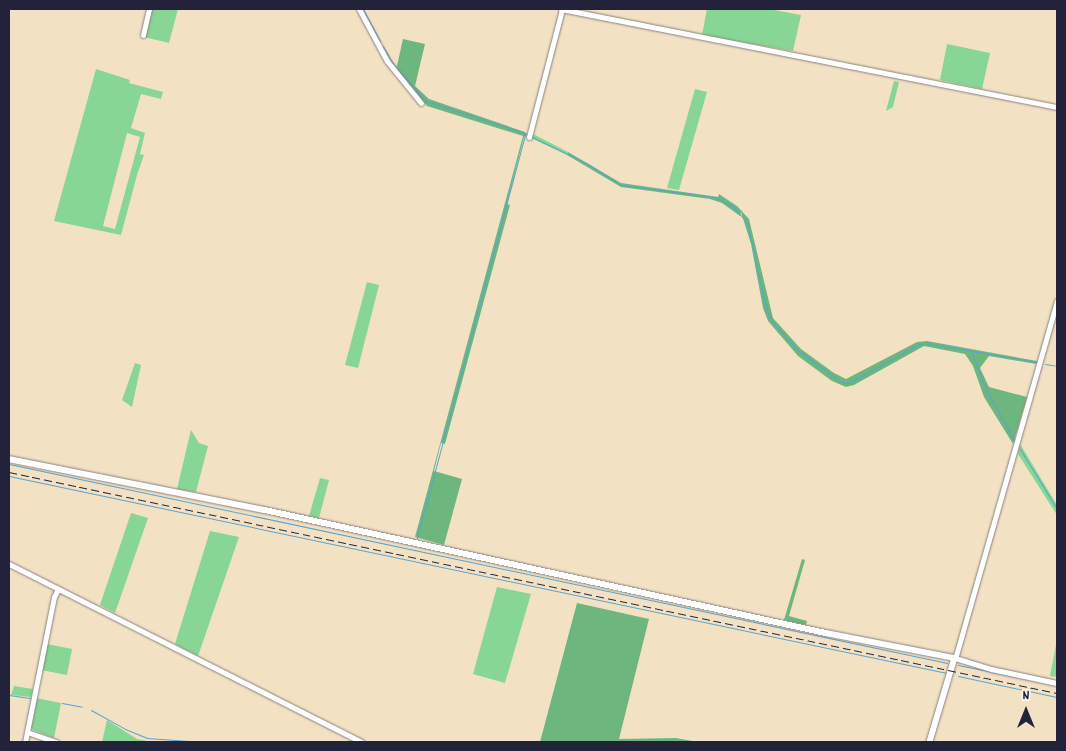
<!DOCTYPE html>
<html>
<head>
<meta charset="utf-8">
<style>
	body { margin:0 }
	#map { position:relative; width:1066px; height:751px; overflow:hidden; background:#f3e1c4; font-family:Dekko,sans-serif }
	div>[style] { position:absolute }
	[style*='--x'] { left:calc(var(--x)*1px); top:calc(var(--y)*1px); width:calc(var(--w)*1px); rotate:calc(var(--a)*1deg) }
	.green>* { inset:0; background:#87d695 }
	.forest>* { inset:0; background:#6db77e }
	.stream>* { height:1px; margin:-0.5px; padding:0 0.5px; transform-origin:0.5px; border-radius:0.5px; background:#58a4d0 }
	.roads { filter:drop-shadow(0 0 1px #8a8280) drop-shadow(0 0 1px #8a8280) }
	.minor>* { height:5px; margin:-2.5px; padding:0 2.5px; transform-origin:2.5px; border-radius:2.5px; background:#fff }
	.tertiary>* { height:5.5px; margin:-2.75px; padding:0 2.75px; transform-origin:2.75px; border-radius:2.75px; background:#fff }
	.rail>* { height:1px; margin-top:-0.5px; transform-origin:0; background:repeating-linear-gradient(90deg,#22223b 0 8px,transparent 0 12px) }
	span { translate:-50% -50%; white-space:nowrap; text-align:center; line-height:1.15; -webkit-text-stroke:4px #fcf5e5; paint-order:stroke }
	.frame { position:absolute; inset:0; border:10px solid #22223b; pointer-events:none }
	.north { position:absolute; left:1001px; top:686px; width:50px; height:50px; -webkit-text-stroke:4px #fcf5e5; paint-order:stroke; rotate:0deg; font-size:14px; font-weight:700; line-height:20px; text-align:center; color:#22223b }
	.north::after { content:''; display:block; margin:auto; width:18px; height:22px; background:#22223b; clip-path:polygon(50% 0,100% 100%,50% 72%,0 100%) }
</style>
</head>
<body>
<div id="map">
	<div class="green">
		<div style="clip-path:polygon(151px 9px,178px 9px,169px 43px,144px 37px)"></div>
		<div style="clip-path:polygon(707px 9px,769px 9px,801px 15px,793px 51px,702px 35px)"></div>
		<div style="clip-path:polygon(947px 44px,990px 53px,982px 89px,940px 80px)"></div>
		<div style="clip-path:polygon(evenodd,96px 69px,130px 80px,129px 83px,163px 92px,161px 99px,141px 94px,131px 128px,145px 133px,140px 154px,144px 155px,137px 175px,121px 235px,54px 221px,96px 69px,127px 133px,140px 137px,115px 229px,103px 226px,127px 133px)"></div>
		<div style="clip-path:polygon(894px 81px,899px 82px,893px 107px,886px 111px)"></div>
		<div style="clip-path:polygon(695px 89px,707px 92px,679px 190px,667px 188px)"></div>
		<div style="clip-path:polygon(533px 134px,568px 152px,567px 155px,531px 138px)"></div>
		<div style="clip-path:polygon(367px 282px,379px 285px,358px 368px,345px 365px)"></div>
		<div style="clip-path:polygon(135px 363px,141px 365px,132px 407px,122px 400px)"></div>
		<div style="clip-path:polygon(191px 430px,199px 443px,208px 446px,196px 492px,177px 489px)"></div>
		<div style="clip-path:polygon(1020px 444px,1057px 505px,1057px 515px,1018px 454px)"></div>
		<div style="clip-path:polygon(320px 478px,329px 480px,319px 518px,309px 516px)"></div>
		<div style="clip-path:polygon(131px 513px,148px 518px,115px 613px,100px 605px)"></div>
		<div style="clip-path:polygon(210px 531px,239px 537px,198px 656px,175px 644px)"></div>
		<div style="clip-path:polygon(497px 587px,531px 594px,505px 683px,473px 674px)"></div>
		<div style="clip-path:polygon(1057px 640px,1057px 677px,1050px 676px)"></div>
		<div style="clip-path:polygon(47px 644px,72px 649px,67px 675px,41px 670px)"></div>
		<div style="clip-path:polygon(14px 686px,33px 689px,31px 697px,11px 695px)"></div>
		<div style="clip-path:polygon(36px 698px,61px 703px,54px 738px,33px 730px,30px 725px)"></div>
		<div style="clip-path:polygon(107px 720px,137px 739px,152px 742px,102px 742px)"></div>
	</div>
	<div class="forest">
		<div style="clip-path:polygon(403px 39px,425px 44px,415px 86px,429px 99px,525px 132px,527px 135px,524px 137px,507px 204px,510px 205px,445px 444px,441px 443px,434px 471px,462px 479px,444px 545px,415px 537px,523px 136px,427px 106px,396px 70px)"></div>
		<div style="clip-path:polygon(568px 152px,621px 183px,718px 197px,719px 194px,737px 206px,749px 219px,773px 318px,801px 349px,834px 373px,846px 379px,917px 342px,927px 341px,1037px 361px,1036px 364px,989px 356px,980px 368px,989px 387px,1027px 397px,1013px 444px,984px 397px,973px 366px,965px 354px,924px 346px,854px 385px,846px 387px,832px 381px,798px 356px,768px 321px,763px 308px,751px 244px,741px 212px,740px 216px,722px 203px,710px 199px,621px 187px,567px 155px)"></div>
		<div style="clip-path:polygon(802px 559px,805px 560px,789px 616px,807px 621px,806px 625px,784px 620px)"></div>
		<div style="clip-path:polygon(577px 603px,649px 619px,619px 739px,676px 738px,698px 742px,540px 742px)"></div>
	</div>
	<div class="stream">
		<div style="--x:363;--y:9;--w:36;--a:62"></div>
		<div style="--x:383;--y:46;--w:20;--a:60"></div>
		<div style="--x:393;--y:63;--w:50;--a:49"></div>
		<div style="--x:426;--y:101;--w:106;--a:18.1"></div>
		<div style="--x:532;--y:137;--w:62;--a:25.7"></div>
		<div style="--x:588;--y:164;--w:38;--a:33"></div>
		<div style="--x:620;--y:185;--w:96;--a:7.2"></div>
		<div style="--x:715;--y:197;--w:19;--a:28"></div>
		<div style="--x:732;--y:206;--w:22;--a:47"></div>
		<div style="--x:747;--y:222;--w:88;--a:77.5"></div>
		<div style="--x:766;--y:308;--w:13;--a:67"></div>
		<div style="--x:771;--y:320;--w:37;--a:49"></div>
		<div style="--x:795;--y:348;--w:57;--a:36.5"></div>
		<div style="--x:841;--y:382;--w:8;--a:7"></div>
		<div style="--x:849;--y:383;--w:80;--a:-29.1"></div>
		<div style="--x:919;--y:344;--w:6;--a:-9"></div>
		<div style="--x:925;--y:343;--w:114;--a:9.6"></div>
		<div style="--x:971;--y:351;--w:41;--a:68.5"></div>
		<div style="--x:986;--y:389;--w:58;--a:61.2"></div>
		<div style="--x:1045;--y:364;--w:12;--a:9"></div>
		<div style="--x:1020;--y:449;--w:70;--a:58.3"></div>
		<div style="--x:9;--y:464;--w:959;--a:11.98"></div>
		<div style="--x:9;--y:476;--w:957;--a:11.87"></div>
		<div style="--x:417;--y:538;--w:418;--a:-75"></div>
		<div style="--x:958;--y:665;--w:87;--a:11.3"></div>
		<div style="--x:958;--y:676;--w:101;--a:12"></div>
		<div style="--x:9;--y:695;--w:21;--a:8"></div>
		<div style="--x:62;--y:703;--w:20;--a:11"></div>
		<div style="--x:91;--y:710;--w:39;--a:29"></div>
		<div style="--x:125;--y:729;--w:24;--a:22"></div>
		<div style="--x:147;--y:738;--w:56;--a:4.1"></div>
	</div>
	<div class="roads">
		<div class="minor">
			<div style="--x:359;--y:9;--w:59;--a:61.7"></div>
			<div style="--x:387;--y:61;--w:54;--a:51"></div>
			<div style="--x:561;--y:9;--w:506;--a:11.18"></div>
			<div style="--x:143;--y:35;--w:27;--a:-77"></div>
			<div style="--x:529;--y:137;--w:132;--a:-75.5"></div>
			<div style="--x:1057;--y:301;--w:371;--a:105.9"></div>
			<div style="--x:955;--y:658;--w:38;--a:17"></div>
			<div style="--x:991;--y:669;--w:67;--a:12"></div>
			<div style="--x:9;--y:564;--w:395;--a:26.8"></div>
			<div style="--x:27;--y:732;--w:31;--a:19"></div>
			<div style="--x:25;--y:742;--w:148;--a:-78.7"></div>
			<div style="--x:54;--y:597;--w:9;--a:-63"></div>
		</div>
		<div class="tertiary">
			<div style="--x:9;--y:459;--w:261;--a:11.3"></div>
			<div style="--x:265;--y:510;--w:574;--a:12.37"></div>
			<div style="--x:826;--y:633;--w:131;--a:11"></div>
			<div style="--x:955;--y:658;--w:88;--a:106.6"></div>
		</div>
	</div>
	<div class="rail">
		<div style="--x:9;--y:472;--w:1071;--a:11.91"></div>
	</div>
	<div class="frame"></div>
	<div class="north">N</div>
</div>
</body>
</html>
